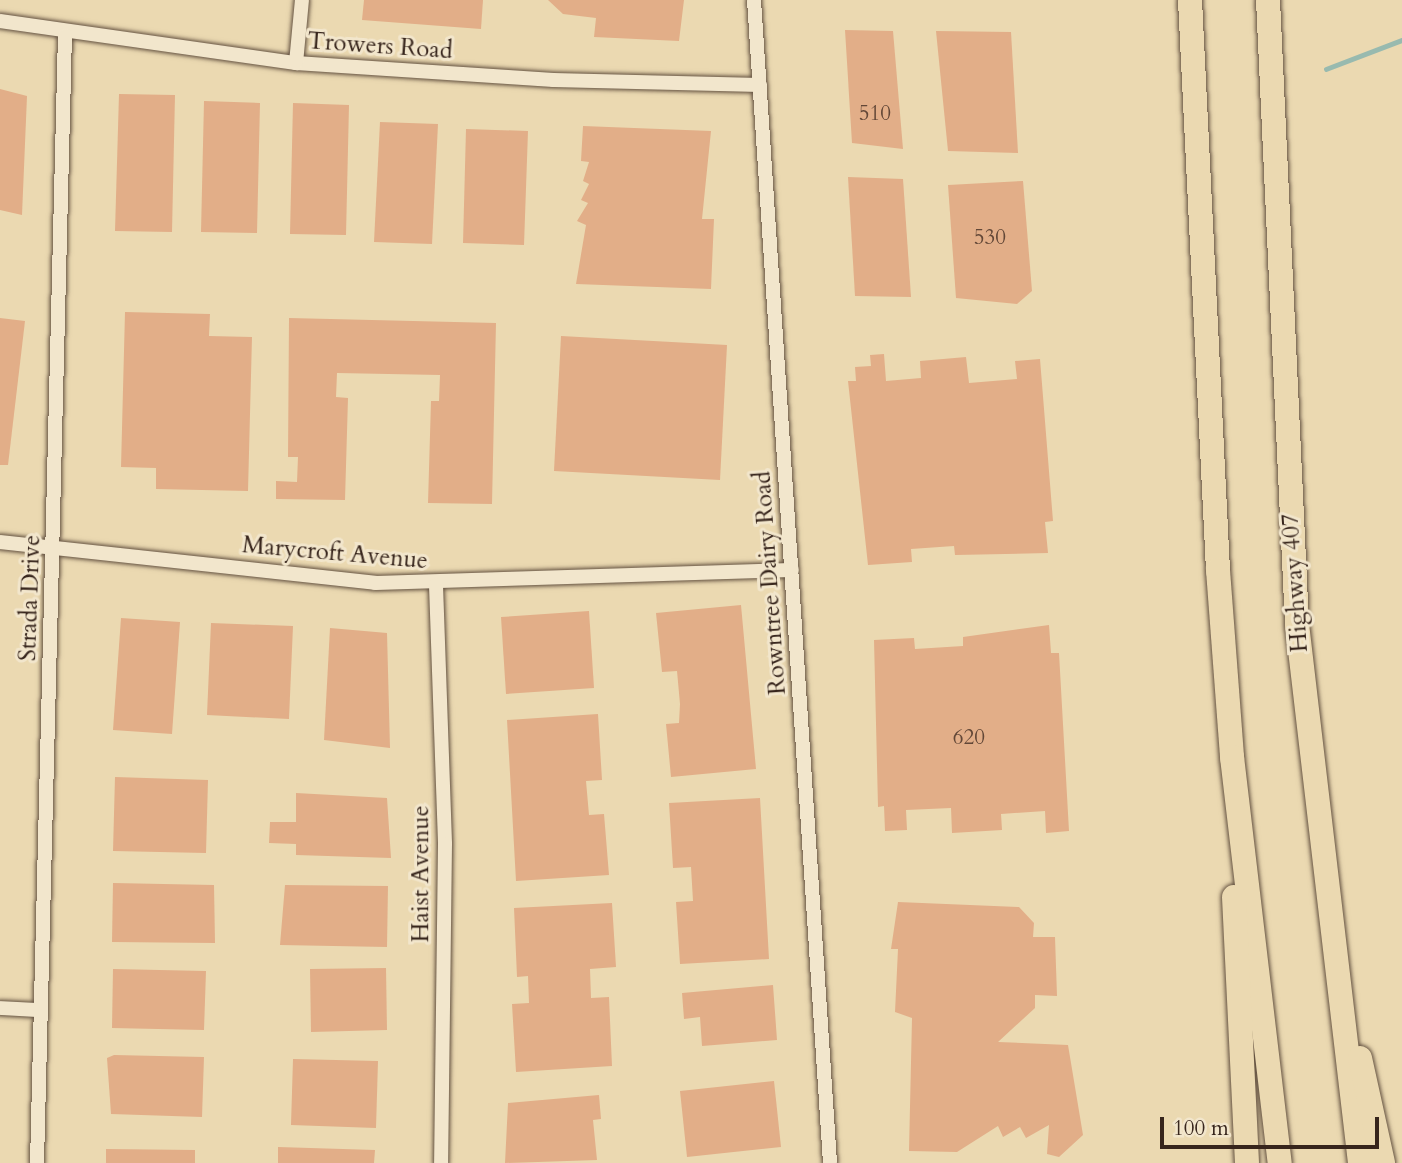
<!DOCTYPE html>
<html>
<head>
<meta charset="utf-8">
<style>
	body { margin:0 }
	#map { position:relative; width:1402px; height:1163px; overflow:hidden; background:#ebd9b1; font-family:Cardo,serif }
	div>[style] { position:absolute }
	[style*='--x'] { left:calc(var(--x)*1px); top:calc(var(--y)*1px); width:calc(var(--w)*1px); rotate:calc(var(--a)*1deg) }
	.stream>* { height:4.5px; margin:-2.25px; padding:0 2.25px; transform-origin:2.25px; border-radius:2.25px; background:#98baaf }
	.building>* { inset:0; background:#e2ae88 }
	.roads { filter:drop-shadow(0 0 2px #645241) drop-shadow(0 0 2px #645241) }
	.minor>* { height:14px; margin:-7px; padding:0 7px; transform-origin:7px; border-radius:7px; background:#f2e6cc }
	.motorway>* { height:24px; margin:-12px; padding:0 12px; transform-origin:12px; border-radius:12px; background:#ebd9b1 }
	span { translate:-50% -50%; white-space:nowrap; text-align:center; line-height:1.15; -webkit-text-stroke:6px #f2e6cc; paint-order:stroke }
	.number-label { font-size:21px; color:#624737 }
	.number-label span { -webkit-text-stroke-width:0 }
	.street-label { font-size:24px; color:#37251c }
	.scale { position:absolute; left:1160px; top:1117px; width:219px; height:32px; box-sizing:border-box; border:4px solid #37251c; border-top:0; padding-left:9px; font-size:21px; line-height:24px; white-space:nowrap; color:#37251c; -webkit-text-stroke:5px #f2e6cc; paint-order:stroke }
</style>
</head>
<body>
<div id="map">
	<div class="stream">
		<div style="--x:1326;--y:69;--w:81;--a:-20.9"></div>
	</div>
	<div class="building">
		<div style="clip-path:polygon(364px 0,483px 0,481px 29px,362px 20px)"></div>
		<div style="clip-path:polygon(548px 0,684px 0,679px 41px,594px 37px,596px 18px,563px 14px)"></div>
		<div style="clip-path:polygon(845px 30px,893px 31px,903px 149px,852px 143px)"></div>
		<div style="clip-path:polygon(936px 31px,1011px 32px,1018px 153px,948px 151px)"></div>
		<div style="clip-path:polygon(0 89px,27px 96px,22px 215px,0 210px)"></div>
		<div style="clip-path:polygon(119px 94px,175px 95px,172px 232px,115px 231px)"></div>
		<div style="clip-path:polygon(204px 101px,260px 103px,257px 233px,201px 232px)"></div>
		<div style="clip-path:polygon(293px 103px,349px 105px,346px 235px,290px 234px)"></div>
		<div style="clip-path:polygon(380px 122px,438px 124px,432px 244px,374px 242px)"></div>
		<div style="clip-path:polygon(583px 126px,711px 131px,702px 219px,714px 219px,711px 289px,576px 284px,586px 225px,577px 221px,588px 203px,581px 200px,589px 184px,583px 181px,589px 162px,581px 161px)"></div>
		<div style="clip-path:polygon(466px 129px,528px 131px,524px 245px,463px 243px)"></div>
		<div style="clip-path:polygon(848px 177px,903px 179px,911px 297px,855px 296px)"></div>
		<div style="clip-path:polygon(1023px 181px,1032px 291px,1017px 304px,956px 298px,948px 185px)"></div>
		<div style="clip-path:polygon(125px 312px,210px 314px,209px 336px,252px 337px,248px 491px,156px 489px,156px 468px,121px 467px)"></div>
		<div style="clip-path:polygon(0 318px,25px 321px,8px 465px,0 465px)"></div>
		<div style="clip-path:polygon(289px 318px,496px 323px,492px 504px,428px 503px,431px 401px,439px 401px,440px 375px,337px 373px,336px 397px,348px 398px,345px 500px,276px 499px,276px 481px,297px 482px,298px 457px,288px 457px)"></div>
		<div style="clip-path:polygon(561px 336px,727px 345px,720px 480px,554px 471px)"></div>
		<div style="clip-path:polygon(884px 354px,886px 381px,921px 378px,920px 361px,966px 357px,969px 383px,1017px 379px,1015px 361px,1040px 359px,1053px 521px,1045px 522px,1048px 553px,955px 555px,954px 546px,911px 549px,912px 562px,868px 565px,848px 381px,856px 381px,855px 367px,871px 366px,870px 355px)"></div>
		<div style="clip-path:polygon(741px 605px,756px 769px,671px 777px,666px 724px,679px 723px,680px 704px,677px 671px,662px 672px,656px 613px)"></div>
		<div style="clip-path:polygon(589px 611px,594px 688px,506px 694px,501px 617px)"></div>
		<div style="clip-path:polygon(121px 618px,180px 622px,172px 734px,113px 730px)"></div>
		<div style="clip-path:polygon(211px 623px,293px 626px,289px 719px,207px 715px)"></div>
		<div style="clip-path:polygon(1049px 625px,1051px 653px,1059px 653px,1069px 831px,1046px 833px,1045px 811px,1001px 814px,1002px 830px,952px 833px,951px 808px,906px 810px,907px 830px,885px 831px,884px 806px,878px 807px,874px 640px,914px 638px,915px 649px,963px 646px,963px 637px)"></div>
		<div style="clip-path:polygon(330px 628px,387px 633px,390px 748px,324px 740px)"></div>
		<div style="clip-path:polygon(598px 714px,602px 780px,586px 781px,589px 815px,604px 814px,609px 875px,516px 881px,507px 720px)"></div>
		<div style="clip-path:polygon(115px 777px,208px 780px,206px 853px,113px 851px)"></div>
		<div style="clip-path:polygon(296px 793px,387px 798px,391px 858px,296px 855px,296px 844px,269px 843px,270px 822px,296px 822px)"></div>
		<div style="clip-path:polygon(760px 798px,769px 959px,680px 964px,676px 902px,693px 901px,691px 867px,673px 868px,669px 803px)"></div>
		<div style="clip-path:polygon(113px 883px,214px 885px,215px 943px,112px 942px)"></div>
		<div style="clip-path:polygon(285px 885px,388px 886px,387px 947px,280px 945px)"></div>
		<div style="clip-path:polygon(898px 902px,1019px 907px,1034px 923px,1033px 937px,1055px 937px,1057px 996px,1035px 995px,1035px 1008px,998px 1042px,1068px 1045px,1083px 1135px,1059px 1157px,1047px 1154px,1049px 1125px,1026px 1138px,1020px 1127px,1003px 1137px,998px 1126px,957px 1152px,909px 1151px,912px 1018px,895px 1012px,898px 949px,891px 949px)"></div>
		<div style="clip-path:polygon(612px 903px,616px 967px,590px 969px,591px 998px,609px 997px,612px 1066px,516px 1072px,512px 1004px,529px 1003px,528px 976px,517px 977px,514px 908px)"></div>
		<div style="clip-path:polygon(386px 968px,387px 1030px,311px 1032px,310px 969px)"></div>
		<div style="clip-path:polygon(113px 969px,206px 971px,204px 1030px,112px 1028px)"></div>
		<div style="clip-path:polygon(773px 985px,777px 1040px,702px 1046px,700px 1017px,684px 1019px,682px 993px)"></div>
		<div style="clip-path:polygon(114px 1055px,204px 1057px,202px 1117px,111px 1114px,107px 1058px)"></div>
		<div style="clip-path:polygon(293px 1059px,378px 1061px,376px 1128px,291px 1125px)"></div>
		<div style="clip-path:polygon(774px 1081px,781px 1147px,687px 1157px,680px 1091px)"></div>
		<div style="clip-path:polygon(599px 1095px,601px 1119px,593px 1120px,597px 1160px,505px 1163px,508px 1103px)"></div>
		<div style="clip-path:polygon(278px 1147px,375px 1150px,374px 1163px,278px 1163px)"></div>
		<div style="clip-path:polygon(106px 1149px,195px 1150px,195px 1163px,106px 1163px)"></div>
	</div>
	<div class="roads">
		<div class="minor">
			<div style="--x:754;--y:0;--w:1165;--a:86.26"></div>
			<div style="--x:0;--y:21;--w:299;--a:8.1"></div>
			<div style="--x:296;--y:63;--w:258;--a:3.8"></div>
			<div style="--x:553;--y:80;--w:207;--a:1.4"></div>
			<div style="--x:296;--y:63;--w:63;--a:-84.6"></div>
			<div style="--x:0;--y:542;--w:377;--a:6.2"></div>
			<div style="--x:375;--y:583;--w:417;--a:-1.8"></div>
			<div style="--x:436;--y:585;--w:259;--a:88"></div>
			<div style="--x:445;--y:844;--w:319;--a:90.7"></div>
			<div style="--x:0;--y:1008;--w:39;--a:3"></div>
			<div style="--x:37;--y:1163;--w:1128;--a:-88.58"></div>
		</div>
		<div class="motorway">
			<div style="--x:1190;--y:0;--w:571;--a:87.19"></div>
			<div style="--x:1218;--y:570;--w:188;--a:85.7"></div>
			<div style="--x:1232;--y:757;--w:409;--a:83.3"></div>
			<div style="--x:1268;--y:0;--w:625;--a:87.34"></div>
			<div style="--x:1297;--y:624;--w:543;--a:83.33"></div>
			<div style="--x:1234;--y:897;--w:266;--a:87.2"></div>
			<div style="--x:1360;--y:1058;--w:107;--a:77.6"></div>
		</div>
	</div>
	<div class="number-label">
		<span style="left:875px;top:114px">510</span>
		<span style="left:990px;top:238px">530</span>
		<span style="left:969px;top:738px">620</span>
	</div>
	<div class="street-label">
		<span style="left:380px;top:46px;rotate:4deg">Trowers Road</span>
		<span style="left:335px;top:553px;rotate:5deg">Marycroft Avenue</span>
		<span style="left:770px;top:583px;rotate:-94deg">Rowntree Dairy Road</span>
		<span style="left:1295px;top:583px;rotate:-94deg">Highway 407</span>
		<span style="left:30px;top:598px;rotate:-88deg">Strada Drive</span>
		<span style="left:421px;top:874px;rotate:-90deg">Haist Avenue</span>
	</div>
	<div class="scale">100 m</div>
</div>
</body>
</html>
